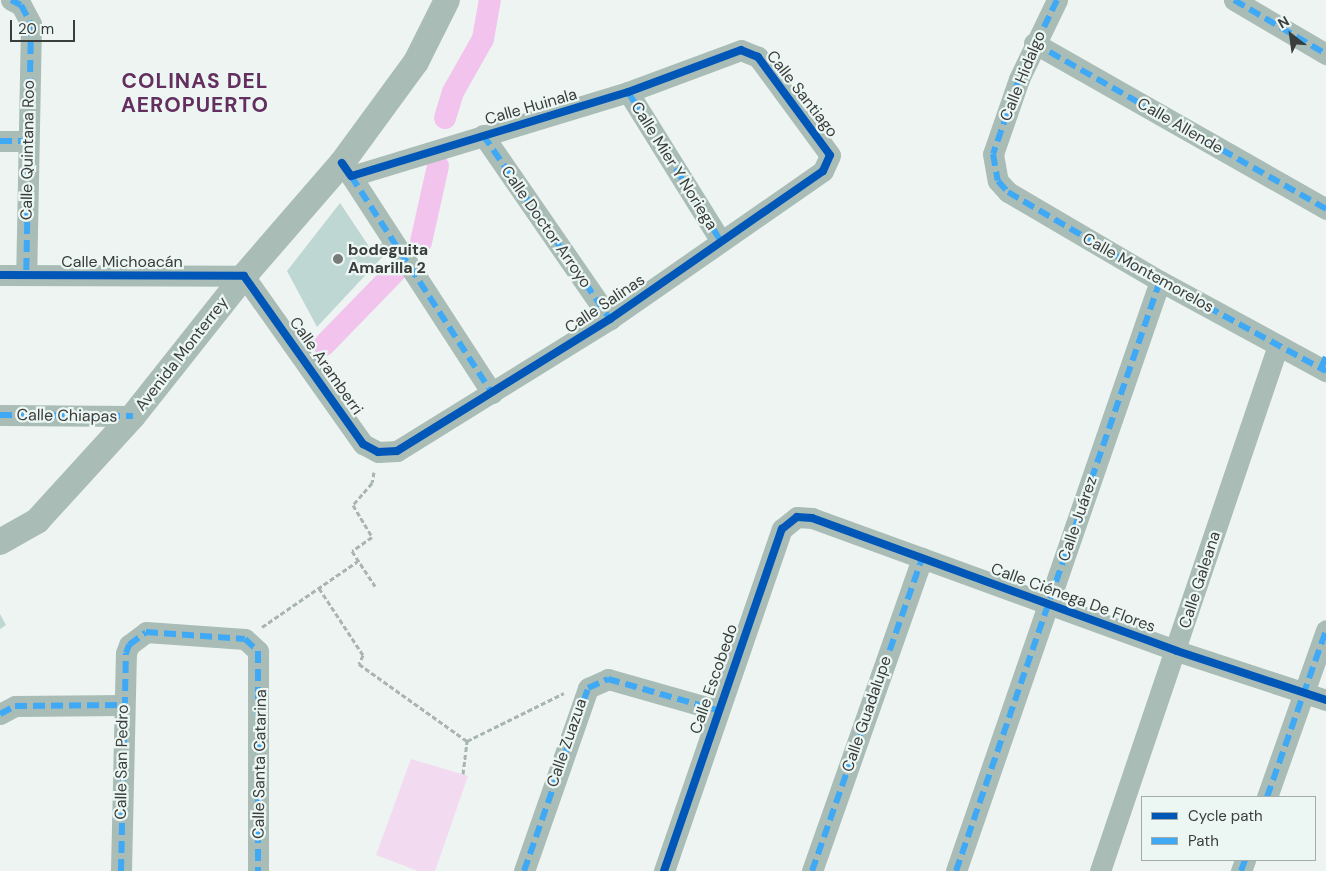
<!DOCTYPE html>
<html>
<head>
<meta charset="utf-8">
<style>
	body { margin:0 }
	#map { position:relative; width:1326px; height:871px; overflow:hidden; background:#eef4f2; font-family:"DM Sans",sans-serif }
	div>[style] { position:absolute }
	[style*='--x'] { left:calc(var(--x)*1px); top:calc(var(--y)*1px); width:calc(var(--w)*1px); rotate:calc(var(--a)*1deg) }
	.green>* { inset:0; background:#f2dbf0 }
	.canal>* { height:22px; margin:-11px; padding:0 11px; transform-origin:11px; border-radius:11px; background:#f2c3ec }
	.building>* { inset:0; background:#bfd7d2 }
	.path>* { height:3px; margin-top:-1.5px; transform-origin:0; background:repeating-linear-gradient(90deg,#a8b5b1 0 5px,transparent 0 7.5px) }
	.minor>* { height:21px; margin:-10.5px; padding:0 10.5px; transform-origin:10.5px; border-radius:10.5px; background:#a9bcb6 }
	.tertiary>* { height:26px; margin:-13px; padding:0 13px; transform-origin:13px; border-radius:13px; background:#a9bcb6 }
	.quiet>* { height:6px; margin-top:-3px; transform-origin:0; background:repeating-linear-gradient(90deg,#3fa9f5 0 12px,transparent 0 18px) }
	.cycleway>* { height:8px; margin:-4px; padding:0 4px; transform-origin:4px; border-radius:4px; background:#0057b8 }
	.dots>* { width:14px; height:14px; translate:-50% -50%; box-sizing:border-box; border:2px solid #ecf6f3; border-radius:50% }
	span { translate:-50% -50%; white-space:nowrap; text-align:center; line-height:1.15; -webkit-text-stroke:4.5px #ecf6f3; paint-order:stroke }
	.street-label { font-size:16px; color:#393d3c }
	.poi-label { font-size:16px; color:#393d3c; font-weight:700 }
	.left { translate:0 -50%; text-align:left }
	.district-label { font-size:21px; color:#642f5f; font-weight:700; letter-spacing:1px }
	.legend { position:absolute; left:1141px; top:796px; width:175px; height:65px; box-sizing:border-box; background:#ecf6f3; border:1px solid #a4acaa; margin:0; padding:6px 9px; list-style:none; font-size:15px; color:#393d3c }
	.legend li { display:flex; align-items:center; gap:10px; height:25px }
	.legend b { width:25px; border:1px solid #a4acaa }
	.north { position:absolute; left:1266px; top:10px; width:50px; height:50px; -webkit-text-stroke:4px #ecf6f3; paint-order:stroke; rotate:330deg; font-size:14px; font-weight:700; line-height:20px; text-align:center; color:#393d3c }
	.north::after { content:''; display:block; margin:auto; width:18px; height:22px; background:#393d3c; clip-path:polygon(50% 0,100% 100%,50% 72%,0 100%) }
	.scale { position:absolute; left:10px; top:20px; width:65px; height:22px; box-sizing:border-box; border:2px solid #393d3c; border-top:0; padding-left:6px; font-size:15px; line-height:18px; white-space:nowrap; color:#393d3c; -webkit-text-stroke:4px #ecf6f3; paint-order:stroke }
</style>
</head>
<body>
<div id="map">
	<div class="green">
		<div style="clip-path:polygon(411px 759px,468px 776px,435px 871px,418px 871px,376px 855px)"></div>
	</div>
	<div class="canal">
		<div style="--x:445;--y:118;--w:27;--a:-73"></div>
		<div style="--x:453;--y:92;--w:61;--a:-60.5"></div>
		<div style="--x:483;--y:39;--w:40;--a:-80"></div>
		<div style="--x:421;--y:242;--w:78;--a:-77.4"></div>
		<div style="--x:324;--y:345;--w:102;--a:-45.8"></div>
	</div>
	<div class="building">
		<div style="clip-path:polygon(340px 203px,372px 251px,383px 242px,389px 250px,317px 327px,287px 271px)"></div>
		<div style="clip-path:polygon(0 614px,6px 625px,0 629px)"></div>
	</div>
	<div class="path">
		<div style="--x:374;--y:472;--w:11;--a:100"></div>
		<div style="--x:372;--y:483;--w:29;--a:131"></div>
		<div style="--x:353;--y:505;--w:37;--a:59"></div>
		<div style="--x:372;--y:537;--w:24;--a:145"></div>
		<div style="--x:352;--y:551;--w:42;--a:56.7"></div>
		<div style="--x:319;--y:588;--w:80;--a:56.7"></div>
		<div style="--x:363;--y:655;--w:10;--a:114"></div>
		<div style="--x:359;--y:664;--w:133;--a:35.5"></div>
		<div style="--x:262;--y:627;--w:116;--a:-34.5"></div>
		<div style="--x:463;--y:774;--w:33;--a:-83"></div>
		<div style="--x:467;--y:741;--w:108;--a:-26.3"></div>
	</div>
	<div class="minor">
		<div style="--x:11;--y:0;--w:11;--a:27"></div>
		<div style="--x:21;--y:5;--w:21;--a:62"></div>
		<div style="--x:31;--y:24;--w:251;--a:91.1"></div>
		<div style="--x:1057;--y:0;--w:88;--a:115.7"></div>
		<div style="--x:1019;--y:79;--w:79;--a:109.1"></div>
		<div style="--x:993;--y:154;--w:27;--a:80"></div>
		<div style="--x:998;--y:181;--w:15;--a:48"></div>
		<div style="--x:1008;--y:192;--w:176;--a:30.4"></div>
		<div style="--x:1160;--y:281;--w:189;--a:28.5"></div>
		<div style="--x:1234;--y:0;--w:107;--a:30.4"></div>
		<div style="--x:1034;--y:43;--w:336;--a:29.6"></div>
		<div style="--x:628;--y:92;--w:174;--a:58.1"></div>
		<div style="--x:483;--y:135;--w:224;--a:55.4"></div>
		<div style="--x:0;--y:141;--w:27;--a:0"></div>
		<div style="--x:351;--y:176;--w:259;--a:57"></div>
		<div style="--x:0;--y:275;--w:244;--a:0.2"></div>
		<div style="--x:244;--y:276;--w:206;--a:54.7"></div>
		<div style="--x:363;--y:444;--w:17;--a:28"></div>
		<div style="--x:378;--y:452;--w:19;--a:-3"></div>
		<div style="--x:397;--y:451;--w:251;--a:-31.8"></div>
		<div style="--x:610;--y:319;--w:259;--a:-34.8"></div>
		<div style="--x:823;--y:171;--w:17;--a:-66"></div>
		<div style="--x:830;--y:155;--w:122;--a:-126.3"></div>
		<div style="--x:758;--y:57;--w:18;--a:-158"></div>
		<div style="--x:741;--y:50;--w:121;--a:159.6"></div>
		<div style="--x:628;--y:92;--w:289;--a:163.1"></div>
		<div style="--x:351;--y:176;--w:16;--a:-125"></div>
		<div style="--x:0;--y:415;--w:133;--a:0.4"></div>
		<div style="--x:0;--y:714;--w:17;--a:-28"></div>
		<div style="--x:15;--y:706;--w:108;--a:-0.5"></div>
		<div style="--x:1267;--y:797;--w:177;--a:-70.5"></div>
		<div style="--x:121;--y:871;--w:218;--a:-88.7"></div>
		<div style="--x:126;--y:653;--w:9;--a:-69"></div>
		<div style="--x:129;--y:645;--w:21;--a:-37"></div>
		<div style="--x:146;--y:632;--w:99;--a:4"></div>
		<div style="--x:245;--y:639;--w:18;--a:43"></div>
		<div style="--x:258;--y:651;--w:220;--a:90"></div>
		<div style="--x:524;--y:871;--w:194;--a:-70.7"></div>
		<div style="--x:588;--y:688;--w:22;--a:-24"></div>
		<div style="--x:608;--y:679;--w:113;--a:15.9"></div>
		<div style="--x:664;--y:871;--w:362;--a:-71"></div>
		<div style="--x:782;--y:529;--w:19;--a:-39"></div>
		<div style="--x:797;--y:517;--w:15;--a:4"></div>
		<div style="--x:812;--y:518;--w:388;--a:20"></div>
		<div style="--x:1177;--y:651;--w:157;--a:18.2"></div>
		<div style="--x:812;--y:871;--w:332;--a:-70.6"></div>
		<div style="--x:956;--y:871;--w:624;--a:-70.93"></div>
		<div style="--x:1100;--y:871;--w:555;--a:-71.3"></div>
		<div style="--x:1241;--y:871;--w:12;--a:-70"></div>
	</div>
	<div class="tertiary">
		<div style="--x:0;--y:542;--w:43;--a:-29.6"></div>
		<div style="--x:37;--y:521;--w:142;--a:-47.6"></div>
		<div style="--x:133;--y:416;--w:179;--a:-51.6"></div>
		<div style="--x:244;--y:276;--w:150;--a:-49.1"></div>
		<div style="--x:342;--y:163;--w:125;--a:-53.8"></div>
		<div style="--x:416;--y:62;--w:69;--a:-63.4"></div>
	</div>
	<div class="quiet">
		<div style="--x:11;--y:0;--w:11;--a:27"></div>
		<div style="--x:21;--y:5;--w:21;--a:62"></div>
		<div style="--x:31;--y:24;--w:251;--a:91.1"></div>
		<div style="--x:1057;--y:0;--w:88;--a:115.7"></div>
		<div style="--x:1019;--y:79;--w:79;--a:109.1"></div>
		<div style="--x:993;--y:154;--w:27;--a:80"></div>
		<div style="--x:998;--y:181;--w:15;--a:48"></div>
		<div style="--x:1008;--y:192;--w:176;--a:30.4"></div>
		<div style="--x:1160;--y:281;--w:189;--a:28.5"></div>
		<div style="--x:1234;--y:0;--w:107;--a:30.4"></div>
		<div style="--x:1034;--y:43;--w:336;--a:29.6"></div>
		<div style="--x:628;--y:92;--w:174;--a:58.1"></div>
		<div style="--x:483;--y:135;--w:224;--a:55.4"></div>
		<div style="--x:0;--y:141;--w:27;--a:0"></div>
		<div style="--x:351;--y:176;--w:259;--a:57"></div>
		<div style="--x:1321;--y:368;--w:12;--a:-66"></div>
		<div style="--x:0;--y:415;--w:133;--a:0.4"></div>
		<div style="--x:0;--y:714;--w:17;--a:-28"></div>
		<div style="--x:15;--y:706;--w:108;--a:-0.5"></div>
		<div style="--x:1267;--y:797;--w:177;--a:-70.5"></div>
		<div style="--x:121;--y:871;--w:218;--a:-88.7"></div>
		<div style="--x:126;--y:653;--w:9;--a:-69"></div>
		<div style="--x:129;--y:645;--w:21;--a:-37"></div>
		<div style="--x:146;--y:632;--w:99;--a:4"></div>
		<div style="--x:245;--y:639;--w:18;--a:43"></div>
		<div style="--x:258;--y:651;--w:220;--a:90"></div>
		<div style="--x:524;--y:871;--w:194;--a:-70.7"></div>
		<div style="--x:588;--y:688;--w:22;--a:-24"></div>
		<div style="--x:608;--y:679;--w:113;--a:15.9"></div>
		<div style="--x:812;--y:871;--w:332;--a:-70.6"></div>
		<div style="--x:956;--y:871;--w:624;--a:-70.93"></div>
		<div style="--x:1241;--y:871;--w:12;--a:-70"></div>
	</div>
	<div class="cycleway">
		<div style="--x:0;--y:275;--w:244;--a:0.2"></div>
		<div style="--x:244;--y:276;--w:206;--a:54.7"></div>
		<div style="--x:363;--y:444;--w:17;--a:28"></div>
		<div style="--x:378;--y:452;--w:19;--a:-3"></div>
		<div style="--x:397;--y:451;--w:251;--a:-31.8"></div>
		<div style="--x:610;--y:319;--w:259;--a:-34.8"></div>
		<div style="--x:823;--y:171;--w:17;--a:-66"></div>
		<div style="--x:830;--y:155;--w:122;--a:-126.3"></div>
		<div style="--x:758;--y:57;--w:18;--a:-158"></div>
		<div style="--x:741;--y:50;--w:121;--a:159.6"></div>
		<div style="--x:628;--y:92;--w:289;--a:163.1"></div>
		<div style="--x:351;--y:176;--w:16;--a:-125"></div>
		<div style="--x:664;--y:871;--w:362;--a:-71"></div>
		<div style="--x:782;--y:529;--w:19;--a:-39"></div>
		<div style="--x:797;--y:517;--w:15;--a:4"></div>
		<div style="--x:812;--y:518;--w:388;--a:20"></div>
		<div style="--x:1177;--y:651;--w:157;--a:18.2"></div>
	</div>
	<div class="dots">
		<div style="left:338px;top:259px;background:#787d7c"></div>
	</div>
	<div class="street-label">
		<span style="left:1023px;top:76px;rotate:-68deg">Calle Hidalgo</span>
		<span style="left:802px;top:94px;rotate:52deg">Calle Santiago</span>
		<span style="left:531px;top:107px;rotate:-16deg">Calle Huinala</span>
		<span style="left:1180px;top:126px;rotate:30deg">Calle Allende</span>
		<span style="left:28px;top:150px;rotate:-89deg">Calle Quintana Roo</span>
		<span style="left:674px;top:166px;rotate:58deg">Calle Mier Y Noriega</span>
		<span style="left:546px;top:227px;rotate:55deg">Calle Doctor Arroyo</span>
		<span style="left:122px;top:262px">Calle Michoacán</span>
		<span style="left:1148px;top:273px;rotate:29deg">Calle Montemorelos</span>
		<span style="left:605px;top:304px;rotate:-34deg">Calle Salinas</span>
		<span style="left:182px;top:354px;rotate:-52deg">Avenida Monterrey</span>
		<span style="left:326px;top:366px;rotate:55deg">Calle Aramberri</span>
		<span style="left:67px;top:416px;rotate:1deg">Calle Chiapas</span>
		<span style="left:1078px;top:519px;rotate:-71deg">Calle Juárez</span>
		<span style="left:1200px;top:580px;rotate:-72deg">Calle Galeana</span>
		<span style="left:1073px;top:598px;rotate:20deg">Calle Ciénega De Flores</span>
		<span style="left:714px;top:679px;rotate:-71deg">Calle Escobedo</span>
		<span style="left:867px;top:714px;rotate:-71deg">Calle Guadalupe</span>
		<span style="left:567px;top:743px;rotate:-71deg">Calle Zuazua</span>
		<span style="left:122px;top:762px;rotate:-89deg">Calle San Pedro</span>
		<span style="left:260px;top:764px;rotate:-89deg">Calle Santa Catarina</span>
	</div>
	<div class="poi-label">
		<span class="left" style="left:348px;top:259px">bodeguita<br>Amarilla 2</span>
	</div>
	<div class="district-label">
		<span style="left:195px;top:93px">COLINAS DEL<br>AEROPUERTO</span>
	</div>
	<ul class="legend">
	<li><b style="height:6px;background:#0057b8"></b>Cycle path</li>
	<li><b style="height:6px;background:#3fa9f5"></b>Path</li>
	</ul>
	<div class="north">N</div>
	<div class="scale">20 m</div>
</div>
</body>
</html>
